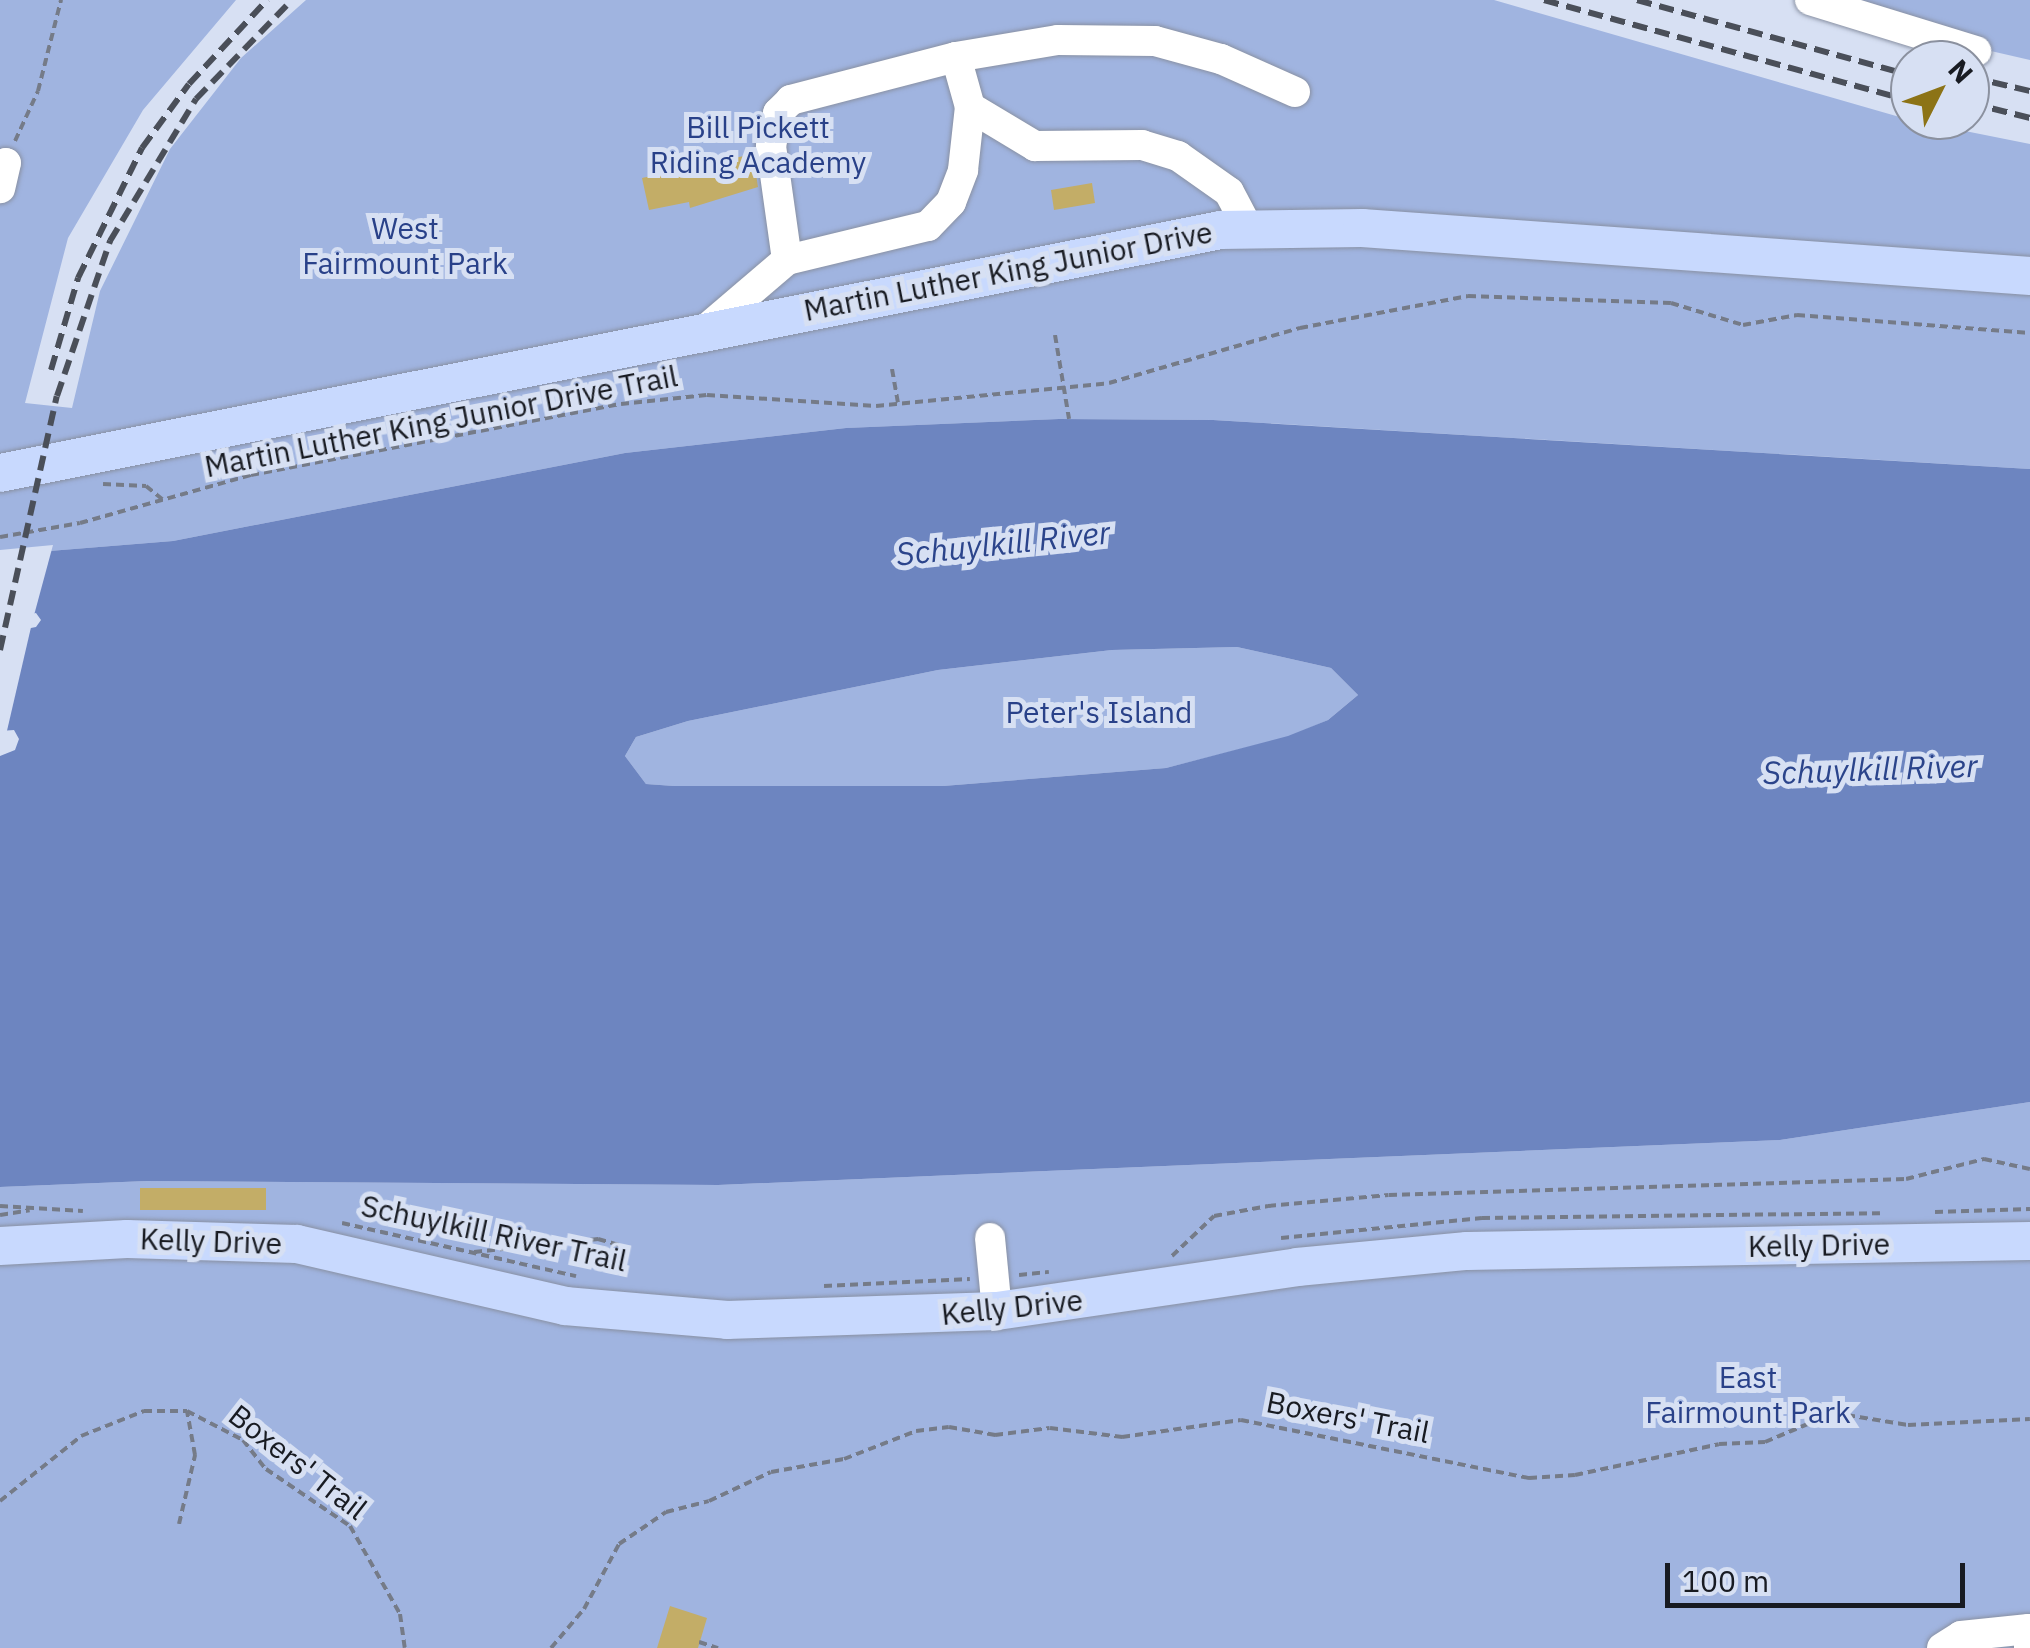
<!DOCTYPE html>
<html>
<head>
<meta charset="utf-8">
<style>
	body { margin:0 }
	#map { position:relative; width:2030px; height:1648px; overflow:hidden; background:#d7e0f3; font-family:"IBM Plex Sans",sans-serif }
	div>[style] { position:absolute }
	[style*='--x'] { left:calc(var(--x)*1px); top:calc(var(--y)*1px); width:calc(var(--w)*1px); rotate:calc(var(--a)*1deg) }
	.green>* { inset:0; background:#a0b4e0 }
	.water>* { inset:0; background:#6d85c0 }
	.pier>* { inset:0; background:#d7e0f3 }
	.building>* { inset:0; background:#c3ad67 }
	.path>* { height:4px; margin-top:-2px; transform-origin:0; background:repeating-linear-gradient(90deg,#757b88 0 8px,transparent 0 13px) }
	.roads { filter:drop-shadow(0 0 2px #8991a3) drop-shadow(0 0 2px #8991a3) }
	.minor>* { height:30px; margin:-15px; padding:0 15px; transform-origin:15px; border-radius:15px; background:#fff }
	.major>* { height:38px; margin:-19px; padding:0 19px; transform-origin:19px; border-radius:19px; background:#c8d9fe }
	.rail>* { height:6px; margin-top:-3px; transform-origin:0; background:repeating-linear-gradient(90deg,#4a4f59 0 15px,transparent 0 23px) }
	span { translate:-50% -50%; white-space:nowrap; text-align:center; line-height:1.15; -webkit-text-stroke:10px #d7e0f3; paint-order:stroke }
	.park-label { font-size:30px; color:#294189 }
	.street-label { font-size:30px; color:#181b22 }
	.water-label { font-size:32px; color:#2b448b; font-style:italic }
	.north { position:absolute; left:1890px; top:40px; width:100px; height:100px; box-sizing:border-box; background:#d7e0f3; border:2px solid #8b919f; border-radius:50%; rotate:48deg; font-size:28px; font-weight:700; line-height:40px; text-align:center; color:#181b22 }
	.north::after { content:''; display:block; margin:auto; width:35px; height:45px; background:#8c7316; clip-path:polygon(50% 0,100% 100%,50% 72%,0 100%) }
	.scale { position:absolute; left:1665px; top:1563px; width:300px; height:45px; box-sizing:border-box; border:5px solid #181b22; border-top:0; padding-left:12px; font-size:30px; line-height:35px; white-space:nowrap; color:#181b22; -webkit-text-stroke:8px #d7e0f3; paint-order:stroke }
</style>
</head>
<body>
<div id="map">
	<div class="green">
		<div style="clip-path:polygon(0 0,236px 0,143px 110px,68px 238px,25px 403px,72px 408px,100px 291px,170px 149px,241px 58px,306px 0,1494px 0,1910px 120px,2030px 144px,2030px 469px,1214px 420px,1059px 419px,846px 428px,625px 453px,173px 541px,0 555px)"></div>
		<div style="clip-path:polygon(1830px 0,2030px 0,2030px 60px,1930px 37px)"></div>
		<div style="clip-path:polygon(1237px 647px,1331px 668px,1358px 695px,1328px 720px,1288px 737px,1166px 768px,943px 786px,674px 786px,646px 784px,625px 756px,636px 737px,688px 721px,938px 670px,1112px 650px)"></div>
		<div style="clip-path:polygon(2030px 1102px,2030px 1648px,0 1648px,0 1187px,147px 1181px,718px 1185px,1780px 1140px)"></div>
	</div>
	<div class="water">
		<div style="clip-path:polygon(evenodd,1059px 419px,1213px 420px,2030px 469px,2030px 1102px,1780px 1140px,718px 1185px,147px 1181px,0 1187px,0 756px,15px 750px,19px 739px,14px 730px,0 731px,0 634px,36px 627px,41px 620px,36px 613px,0 620px,0 555px,173px 541px,625px 453px,846px 428px,1059px 419px,1237px 647px,1331px 668px,1358px 695px,1328px 720px,1288px 736px,1166px 768px,943px 786px,674px 786px,646px 784px,625px 756px,636px 737px,688px 721px,938px 670px,1112px 650px,1237px 647px)"></div>
	</div>
	<div class="pier">
		<div style="clip-path:polygon(53px 545px,33px 619px,0 625px,0 550px)"></div>
		<div style="clip-path:polygon(32px 623px,6px 735px,0 736px,0 629px)"></div>
	</div>
	<div class="building">
		<div style="clip-path:polygon(753px 154px,758px 187px,690px 208px,689px 202px,649px 210px,642px 178px)"></div>
		<div style="clip-path:polygon(1092px 183px,1095px 203px,1054px 210px,1051px 190px)"></div>
		<div style="clip-path:polygon(140px 1188px,266px 1188px,266px 1210px,140px 1210px)"></div>
		<div style="clip-path:polygon(670px 1606px,707px 1618px,698px 1648px,657px 1648px)"></div>
	</div>
	<div class="path">
		<div style="--x:15;--y:141;--w:55;--a:-65.3"></div>
		<div style="--x:38;--y:91;--w:94;--a:-75.8"></div>
		<div style="--x:1055;--y:335;--w:85;--a:80.5"></div>
		<div style="--x:892;--y:369;--w:34;--a:80"></div>
		<div style="--x:103;--y:484;--w:43;--a:2.7"></div>
		<div style="--x:146;--y:486;--w:21;--a:39"></div>
		<div style="--x:0;--y:537;--w:81;--a:-9.9"></div>
		<div style="--x:80;--y:523;--w:178;--a:-15.7"></div>
		<div style="--x:251;--y:475;--w:377;--a:-10.9"></div>
		<div style="--x:621;--y:404;--w:86;--a:-6"></div>
		<div style="--x:707;--y:395;--w:169;--a:3.7"></div>
		<div style="--x:876;--y:406;--w:234;--a:-5.6"></div>
		<div style="--x:1109;--y:383;--w:199;--a:-16.1"></div>
		<div style="--x:1300;--y:328;--w:171;--a:-10.8"></div>
		<div style="--x:1468;--y:296;--w:203;--a:2"></div>
		<div style="--x:1671;--y:303;--w:75;--a:17"></div>
		<div style="--x:1743;--y:325;--w:55;--a:-10.5"></div>
		<div style="--x:1797;--y:315;--w:234;--a:4.4"></div>
		<div style="--x:0;--y:1206;--w:83;--a:3.4"></div>
		<div style="--x:1935;--y:1212;--w:95;--a:-1.8"></div>
		<div style="--x:0;--y:1215;--w:30;--a:-9"></div>
		<div style="--x:342;--y:1223;--w:240;--a:12.8"></div>
		<div style="--x:1281;--y:1238;--w:202;--a:-5.7"></div>
		<div style="--x:1482;--y:1218;--w:398;--a:-0.7"></div>
		<div style="--x:474;--y:1252;--w:125;--a:-6"></div>
		<div style="--x:598;--y:1239;--w:25;--a:16"></div>
		<div style="--x:1172;--y:1256;--w:58;--a:-43.6"></div>
		<div style="--x:1214;--y:1216;--w:55;--a:-10.5"></div>
		<div style="--x:1268;--y:1206;--w:121;--a:-5.2"></div>
		<div style="--x:1389;--y:1195;--w:517;--a:-1.77"></div>
		<div style="--x:1906;--y:1179;--w:81;--a:-14.4"></div>
		<div style="--x:1984;--y:1159;--w:47;--a:12.3"></div>
		<div style="--x:1019;--y:1275;--w:30;--a:-6"></div>
		<div style="--x:824;--y:1286;--w:146;--a:-2.7"></div>
		<div style="--x:0;--y:1501;--w:104;--a:-38.7"></div>
		<div style="--x:81;--y:1436;--w:68;--a:-21.6"></div>
		<div style="--x:144;--y:1411;--w:43;--a:0"></div>
		<div style="--x:187;--y:1411;--w:63;--a:27.4"></div>
		<div style="--x:243;--y:1440;--w:37;--a:52"></div>
		<div style="--x:266;--y:1469;--w:102;--a:34.2"></div>
		<div style="--x:350;--y:1526;--w:101;--a:60.4"></div>
		<div style="--x:400;--y:1614;--w:34;--a:82"></div>
		<div style="--x:179;--y:1524;--w:71;--a:-76.9"></div>
		<div style="--x:195;--y:1455;--w:45;--a:-100.3"></div>
		<div style="--x:699;--y:1642;--w:20;--a:18"></div>
		<div style="--x:551;--y:1648;--w:51;--a:-49.8"></div>
		<div style="--x:584;--y:1609;--w:74;--a:-61.7"></div>
		<div style="--x:619;--y:1544;--w:57;--a:-34.2"></div>
		<div style="--x:666;--y:1512;--w:44;--a:-14.3"></div>
		<div style="--x:709;--y:1501;--w:68;--a:-25.1"></div>
		<div style="--x:771;--y:1472;--w:74;--a:-10.1"></div>
		<div style="--x:844;--y:1459;--w:77;--a:-21.3"></div>
		<div style="--x:916;--y:1431;--w:33;--a:-7"></div>
		<div style="--x:949;--y:1427;--w:47;--a:9.9"></div>
		<div style="--x:995;--y:1435;--w:55;--a:-7.3"></div>
		<div style="--x:1050;--y:1428;--w:73;--a:7.1"></div>
		<div style="--x:1122;--y:1437;--w:120;--a:-8.1"></div>
		<div style="--x:1241;--y:1420;--w:294;--a:11.4"></div>
		<div style="--x:1529;--y:1478;--w:46;--a:-3.7"></div>
		<div style="--x:1575;--y:1475;--w:147;--a:-12.1"></div>
		<div style="--x:1719;--y:1444;--w:46;--a:-2.5"></div>
		<div style="--x:1765;--y:1442;--w:75;--a:-22.8"></div>
		<div style="--x:1834;--y:1413;--w:75;--a:9.2"></div>
		<div style="--x:1908;--y:1425;--w:122;--a:-2.8"></div>
	</div>
	<div class="roads">
		<div class="minor">
			<div style="--x:1810;--y:0;--w:174;--a:17.1"></div>
			<div style="--x:956;--y:57;--w:103;--a:-9.5"></div>
			<div style="--x:1058;--y:40;--w:97;--a:0.6"></div>
			<div style="--x:1155;--y:41;--w:68;--a:15.3"></div>
			<div style="--x:1221;--y:59;--w:81;--a:24"></div>
			<div style="--x:970;--y:107;--w:76;--a:31"></div>
			<div style="--x:1035;--y:146;--w:107;--a:-0.5"></div>
			<div style="--x:1142;--y:145;--w:38;--a:17"></div>
			<div style="--x:1178;--y:156;--w:62;--a:35.2"></div>
			<div style="--x:1229;--y:192;--w:41;--a:62.2"></div>
			<div style="--x:0;--y:165;--w:6;--a:-18"></div>
			<div style="--x:6;--y:163;--w:26;--a:103"></div>
			<div style="--x:705;--y:330;--w:108;--a:-40.5"></div>
			<div style="--x:787;--y:260;--w:145;--a:-13.6"></div>
			<div style="--x:928;--y:226;--w:33;--a:-46"></div>
			<div style="--x:951;--y:202;--w:34;--a:-69"></div>
			<div style="--x:963;--y:170;--w:63;--a:-83.7"></div>
			<div style="--x:970;--y:107;--w:52;--a:-105.6"></div>
			<div style="--x:956;--y:57;--w:171;--a:165.4"></div>
			<div style="--x:791;--y:100;--w:18;--a:135"></div>
			<div style="--x:778;--y:113;--w:34;--a:102"></div>
			<div style="--x:771;--y:146;--w:115;--a:82"></div>
			<div style="--x:990;--y:1238;--w:73;--a:84.5"></div>
			<div style="--x:1942;--y:1648;--w:22;--a:-32"></div>
			<div style="--x:1961;--y:1636;--w:68;--a:-5.9"></div>
			<div style="--x:2029;--y:1629;--w:19;--a:90"></div>
		</div>
		<div class="major">
			<div style="--x:0;--y:473;--w:1244;--a:-11.26"></div>
			<div style="--x:1220;--y:230;--w:142;--a:-0.8"></div>
			<div style="--x:1362;--y:228;--w:670;--a:4.11"></div>
			<div style="--x:0;--y:1246;--w:127;--a:-3.2"></div>
			<div style="--x:127;--y:1239;--w:170;--a:1.7"></div>
			<div style="--x:297;--y:1244;--w:275;--a:13"></div>
			<div style="--x:565;--y:1306;--w:163;--a:4.9"></div>
			<div style="--x:727;--y:1320;--w:270;--a:-1.9"></div>
			<div style="--x:997;--y:1311;--w:303;--a:-8.3"></div>
			<div style="--x:1297;--y:1267;--w:171;--a:-5.4"></div>
			<div style="--x:1467;--y:1251;--w:563;--a:-1.02"></div>
		</div>
	</div>
	<div class="rail">
		<div style="--x:1544;--y:0;--w:380;--a:15.4"></div>
		<div style="--x:1637;--y:0;--w:283;--a:15.4"></div>
		<div style="--x:1970;--y:77;--w:62;--a:13.1"></div>
		<div style="--x:1970;--y:103;--w:62;--a:14"></div>
		<div style="--x:51;--y:370;--w:96;--a:-73.6"></div>
		<div style="--x:78;--y:278;--w:145;--a:-63.8"></div>
		<div style="--x:142;--y:148;--w:79;--a:-53.7"></div>
		<div style="--x:189;--y:84;--w:115;--a:-47.1"></div>
		<div style="--x:0;--y:650;--w:260;--a:-77.4"></div>
		<div style="--x:57;--y:396;--w:164;--a:-71.1"></div>
		<div style="--x:110;--y:241;--w:166;--a:-58.8"></div>
		<div style="--x:196;--y:99;--w:138;--a:-45.9"></div>
	</div>
	<div class="park-label">
		<span style="left:758px;top:144px">Bill Pickett<br>Riding Academy</span>
		<span style="left:405px;top:245px">West<br>Fairmount Park</span>
		<span style="left:1099px;top:712px">Peter's Island</span>
		<span style="left:1748px;top:1394px">East<br>Fairmount Park</span>
	</div>
	<div class="street-label">
		<span style="left:1008px;top:271px;rotate:-11deg">Martin Luther King Junior Drive</span>
		<span style="left:441px;top:421px;rotate:-11deg">Martin Luther King Junior Drive Trail</span>
		<span style="left:494px;top:1233px;rotate:12deg">Schuylkill River Trail</span>
		<span style="left:211px;top:1241px;rotate:2deg">Kelly Drive</span>
		<span style="left:1819px;top:1245px;rotate:-1deg">Kelly Drive</span>
		<span style="left:1012px;top:1307px;rotate:-6deg">Kelly Drive</span>
		<span style="left:1348px;top:1417px;rotate:11deg">Boxers' Trail</span>
		<span style="left:298px;top:1462px;rotate:38deg">Boxers' Trail</span>
	</div>
	<div class="water-label">
		<span style="left:1003px;top:543px;rotate:-6deg">Schuylkill River</span>
		<span style="left:1870px;top:769px;rotate:-2deg">Schuylkill River</span>
	</div>
	<div class="north">N</div>
	<div class="scale">100 m</div>
</div>
</body>
</html>
